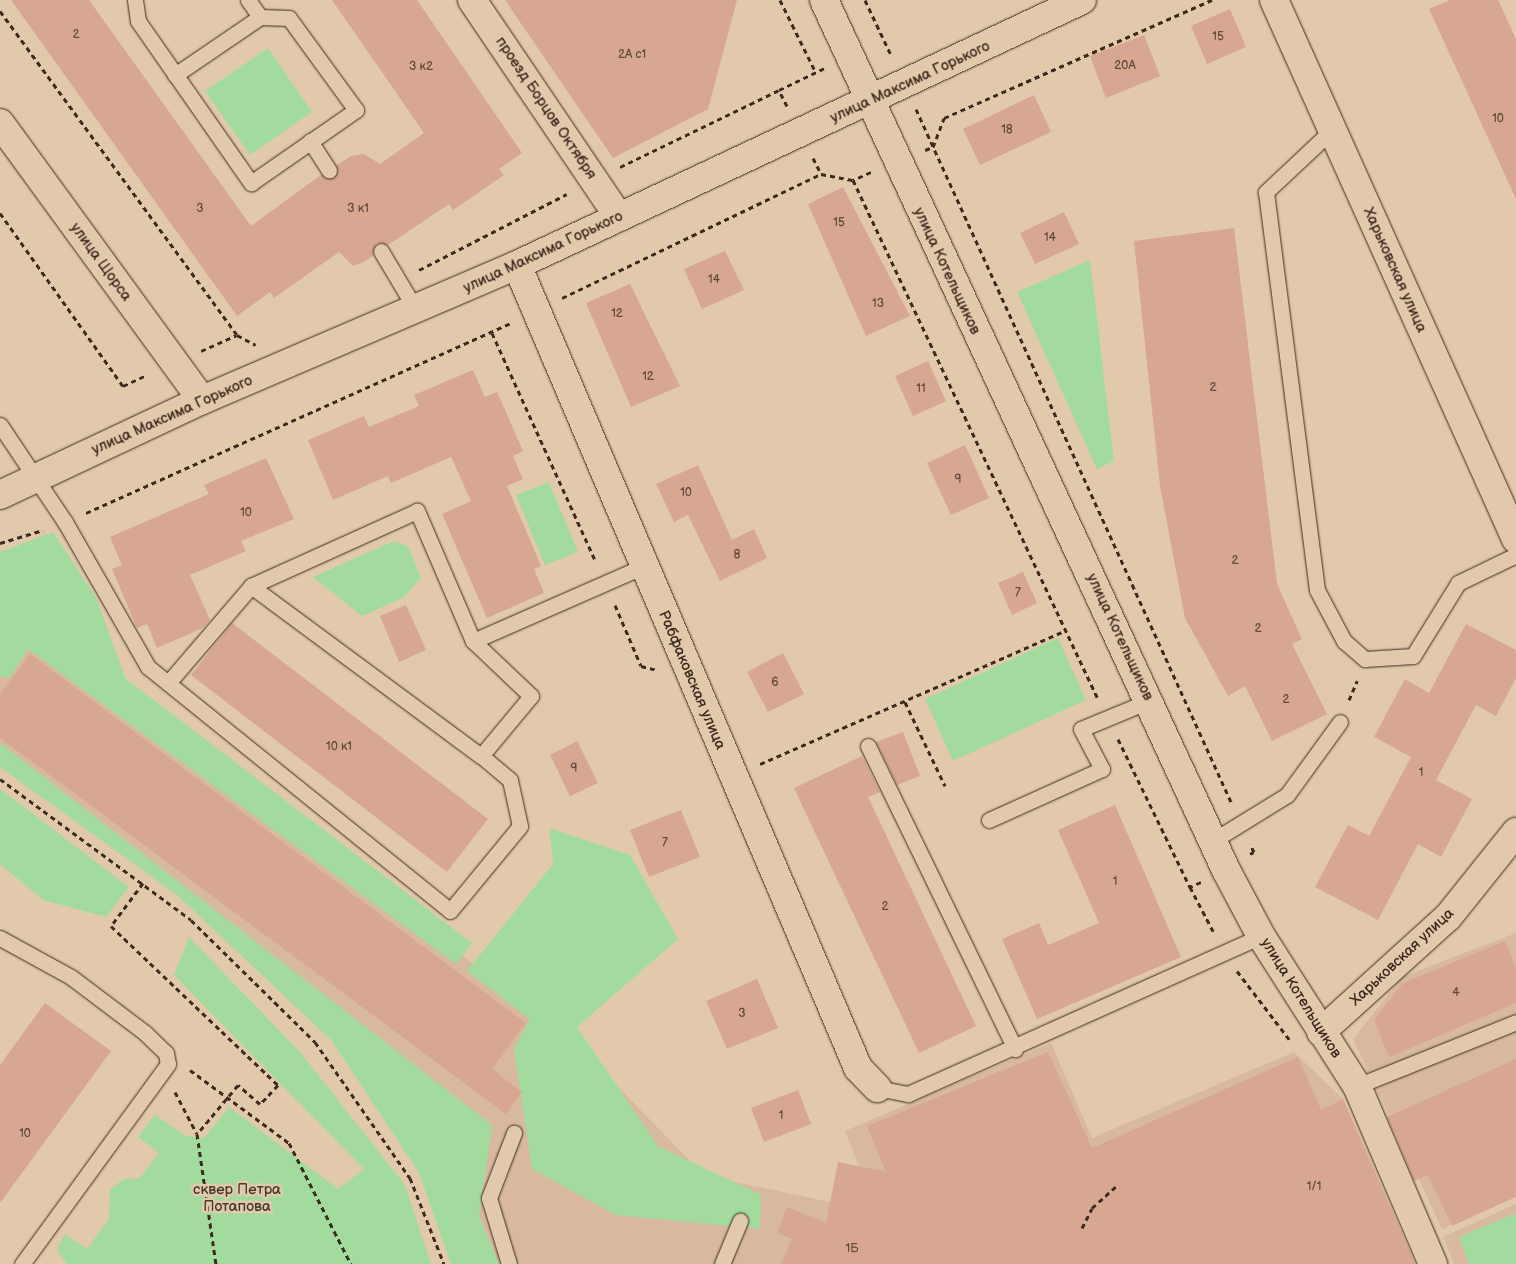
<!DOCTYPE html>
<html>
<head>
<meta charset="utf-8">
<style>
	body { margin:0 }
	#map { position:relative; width:1516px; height:1264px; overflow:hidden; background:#e3c9ab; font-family:"Balsamiq Sans",sans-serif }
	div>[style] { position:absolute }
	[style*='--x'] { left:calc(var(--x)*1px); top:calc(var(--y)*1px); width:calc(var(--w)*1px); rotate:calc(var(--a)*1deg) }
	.built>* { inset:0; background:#d8b99f }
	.green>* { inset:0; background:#a3db9f }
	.building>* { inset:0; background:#d7a792 }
	.path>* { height:3px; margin-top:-1.5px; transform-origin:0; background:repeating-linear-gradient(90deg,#3b2a1e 0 5px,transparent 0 9px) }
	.roads { filter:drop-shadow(0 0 1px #3b2a1e) drop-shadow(0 0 1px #3b2a1e) }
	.lane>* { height:15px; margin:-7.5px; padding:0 7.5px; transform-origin:7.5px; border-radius:7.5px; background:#e3c9ab }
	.street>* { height:28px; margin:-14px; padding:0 14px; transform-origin:14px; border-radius:14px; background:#e3c9ab }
	.secondary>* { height:28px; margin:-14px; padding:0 14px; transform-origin:14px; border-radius:14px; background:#e3c9ab }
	span { translate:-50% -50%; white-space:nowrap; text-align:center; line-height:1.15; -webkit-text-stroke:5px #e3c9ab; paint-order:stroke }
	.number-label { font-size:12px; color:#62493b }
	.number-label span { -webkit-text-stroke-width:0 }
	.street-label { font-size:15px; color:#3b2a1e }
	.park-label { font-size:15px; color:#453c2b }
</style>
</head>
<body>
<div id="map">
	<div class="built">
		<div style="clip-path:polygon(32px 618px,577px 1045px,705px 1176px,850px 1206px,859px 1166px,845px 1131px,1051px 1043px,1092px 1138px,1294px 1052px,1343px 1099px,1416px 1264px,473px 1264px,397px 1051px,0 750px,0 663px)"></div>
		<div style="clip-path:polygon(1516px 933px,1516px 1195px,1442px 1229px,1353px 1039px,1402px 977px)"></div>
		<div style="clip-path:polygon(1516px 1204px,1516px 1264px,1454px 1264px,1443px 1237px)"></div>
	</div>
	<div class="green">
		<div style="clip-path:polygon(268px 48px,312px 112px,250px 155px,205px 91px)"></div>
		<div style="clip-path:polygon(1090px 260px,1114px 461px,1097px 469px,1017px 292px)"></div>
		<div style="clip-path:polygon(549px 482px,578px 552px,545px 565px,516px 495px)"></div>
		<div style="clip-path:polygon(53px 532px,97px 599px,125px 678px,472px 943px,456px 964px,28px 649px,9px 678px,0 676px,0 552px)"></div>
		<div style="clip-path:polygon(394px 541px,408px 546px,421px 578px,403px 598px,362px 616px,313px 577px)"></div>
		<div style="clip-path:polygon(1058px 638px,1086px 700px,953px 761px,925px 699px)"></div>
		<div style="clip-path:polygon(0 743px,492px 1125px,479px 1216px,499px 1264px,451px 1264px,419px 1173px,332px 1041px,177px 895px,0 767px)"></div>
		<div style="clip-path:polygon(0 789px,129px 887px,106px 917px,43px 900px,0 864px)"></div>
		<div style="clip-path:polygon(549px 828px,630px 855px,678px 939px,577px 1027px,658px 1146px,761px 1195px,760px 1229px,616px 1215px,532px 1169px,514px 1049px,530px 1019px,467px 971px,553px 864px)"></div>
		<div style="clip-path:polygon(189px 937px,300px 1052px,405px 1185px,431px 1264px,67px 1264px,61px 1257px,57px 1248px,65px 1234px,87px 1249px,109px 1219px,110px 1190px,123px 1179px,140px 1178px,159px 1153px,138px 1137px,155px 1115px,186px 1136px,204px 1138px,229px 1107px,338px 1189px,364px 1169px,174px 975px)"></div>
		<div style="clip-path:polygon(1516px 1213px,1516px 1264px,1469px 1264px,1459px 1237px)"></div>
	</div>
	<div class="building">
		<div style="clip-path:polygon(11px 0,89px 0,251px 226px,321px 175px,335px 178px,337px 165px,351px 156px,364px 154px,380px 164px,424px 133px,332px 0,417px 0,522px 153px,499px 169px,504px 175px,453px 210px,449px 204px,388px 245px,376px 243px,373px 256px,364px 262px,353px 266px,339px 252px,274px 298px,270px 292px,237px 316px)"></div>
		<div style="clip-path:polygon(505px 0,737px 0,708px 109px,613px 158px)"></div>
		<div style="clip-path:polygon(1450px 0,1498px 0,1516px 39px,1516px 199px,1429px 9px)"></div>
		<div style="clip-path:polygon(1230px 9px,1246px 47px,1207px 64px,1191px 26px)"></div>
		<div style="clip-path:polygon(1144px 35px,1160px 76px,1106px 98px,1090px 56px)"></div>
		<div style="clip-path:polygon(1034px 95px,1051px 132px,980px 165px,963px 129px)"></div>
		<div style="clip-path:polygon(843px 187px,910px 316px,866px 336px,808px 204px)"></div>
		<div style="clip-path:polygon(1064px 212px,1079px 244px,1035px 264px,1020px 233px)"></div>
		<div style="clip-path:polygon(1234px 228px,1277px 584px,1302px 639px,1292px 644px,1327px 714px,1272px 741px,1245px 686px,1228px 696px,1185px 618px,1160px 486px,1134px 241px)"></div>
		<div style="clip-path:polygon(725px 251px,744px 290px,702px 309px,684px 269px)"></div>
		<div style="clip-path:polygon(630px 284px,680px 386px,631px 407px,586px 303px)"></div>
		<div style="clip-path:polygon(928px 361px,946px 401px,913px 416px,895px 376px)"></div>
		<div style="clip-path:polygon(473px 370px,485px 397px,497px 392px,523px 451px,513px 456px,523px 479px,507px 486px,541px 566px,534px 569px,544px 593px,487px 618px,442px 514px,471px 501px,451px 457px,391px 483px,388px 476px,333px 500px,308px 440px,364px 416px,369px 427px,419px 406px,414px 395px)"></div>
		<div style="clip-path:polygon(965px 445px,989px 498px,951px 515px,927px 463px)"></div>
		<div style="clip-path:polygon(266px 458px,294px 519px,241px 541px,246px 551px,190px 575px,210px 620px,203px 628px,157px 648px,147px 624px,137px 628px,112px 569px,122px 565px,110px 537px,209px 494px,204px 485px)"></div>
		<div style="clip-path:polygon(698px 465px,732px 540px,754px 529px,767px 558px,720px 581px,688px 515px,674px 522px,656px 484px)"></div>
		<div style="clip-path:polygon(1023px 572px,1037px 603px,1012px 615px,998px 583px)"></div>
		<div style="clip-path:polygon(406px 605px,426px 650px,399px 662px,380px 616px)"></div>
		<div style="clip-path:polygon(232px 623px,488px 819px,447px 872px,191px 675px)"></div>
		<div style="clip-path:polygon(1466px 624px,1516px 650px,1516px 678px,1496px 716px,1476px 705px,1436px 780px,1472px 799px,1441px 857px,1418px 844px,1378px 920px,1315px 887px,1348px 825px,1369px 836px,1411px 757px,1374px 737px,1405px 679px,1429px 693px)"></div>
		<div style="clip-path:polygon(783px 653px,804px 694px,768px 712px,747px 672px)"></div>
		<div style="clip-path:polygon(30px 654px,526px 1023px,492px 1069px,522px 1092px,506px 1114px,0 738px,0 694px)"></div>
		<div style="clip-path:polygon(903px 732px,920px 776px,897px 785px,876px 742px)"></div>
		<div style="clip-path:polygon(577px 741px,598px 783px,570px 796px,550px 755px)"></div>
		<div style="clip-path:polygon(862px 756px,880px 792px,868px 797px,976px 1026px,919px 1053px,794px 788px)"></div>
		<div style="clip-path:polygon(1115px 805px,1181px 957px,1037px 1019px,1002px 939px,1039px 923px,1048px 945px,1099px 923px,1058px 830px)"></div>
		<div style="clip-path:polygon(681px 810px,700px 857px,649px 877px,630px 830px)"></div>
		<div style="clip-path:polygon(1505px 941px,1516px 969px,1516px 1003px,1389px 1057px,1374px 1020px,1403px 983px)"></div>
		<div style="clip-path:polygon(757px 979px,778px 1028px,727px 1049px,706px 1001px)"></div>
		<div style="clip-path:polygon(45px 1003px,111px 1051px,0 1203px,0 1065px)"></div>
		<div style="clip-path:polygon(1048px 1052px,1092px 1148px,1298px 1057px,1321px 1110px,1343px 1099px,1415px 1264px,781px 1264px,792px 1239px,777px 1233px,787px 1207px,826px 1223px,838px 1162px,886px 1172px,867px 1126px)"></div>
		<div style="clip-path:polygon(1516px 1059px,1516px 1197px,1452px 1226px,1428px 1175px,1414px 1181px,1387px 1117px)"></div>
		<div style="clip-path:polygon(798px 1090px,811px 1124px,764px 1142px,751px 1108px)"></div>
	</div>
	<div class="path">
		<div style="--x:780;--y:0;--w:81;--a:63.7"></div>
		<div style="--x:865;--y:0;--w:63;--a:64.7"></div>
		<div style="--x:0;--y:11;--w:401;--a:53.8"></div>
		<div style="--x:787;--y:106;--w:18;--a:-117"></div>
		<div style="--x:779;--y:90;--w:51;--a:-25.6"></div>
		<div style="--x:916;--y:109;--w:763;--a:65.55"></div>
		<div style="--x:925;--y:150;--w:9;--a:-21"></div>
		<div style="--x:933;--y:147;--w:31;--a:-69"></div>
		<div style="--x:944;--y:118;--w:293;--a:-23.8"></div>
		<div style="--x:813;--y:158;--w:18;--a:63"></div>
		<div style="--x:821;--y:174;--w:33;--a:11"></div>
		<div style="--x:620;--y:167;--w:177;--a:-25.8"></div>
		<div style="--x:871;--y:172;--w:20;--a:156"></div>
		<div style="--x:853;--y:180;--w:572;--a:64.73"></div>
		<div style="--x:0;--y:213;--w:212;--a:54.6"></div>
		<div style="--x:123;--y:386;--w:26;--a:-25"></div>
		<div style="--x:419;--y:270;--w:166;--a:-27.2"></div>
		<div style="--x:562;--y:298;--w:287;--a:-25.6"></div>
		<div style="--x:492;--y:333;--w:252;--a:65.6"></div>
		<div style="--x:201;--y:351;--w:39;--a:-24"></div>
		<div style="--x:237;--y:335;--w:21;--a:28"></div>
		<div style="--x:86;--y:513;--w:466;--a:-24.1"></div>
		<div style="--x:0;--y:543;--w:45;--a:-16.8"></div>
		<div style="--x:615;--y:605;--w:66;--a:66.9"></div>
		<div style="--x:641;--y:666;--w:16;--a:14"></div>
		<div style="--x:1349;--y:700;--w:21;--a:-67"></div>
		<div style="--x:905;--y:702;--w:93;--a:64.5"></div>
		<div style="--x:1118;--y:739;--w:165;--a:64.1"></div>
		<div style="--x:760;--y:764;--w:333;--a:-23.6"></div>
		<div style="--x:0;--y:779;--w:237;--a:36.4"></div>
		<div style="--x:191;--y:920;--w:174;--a:44.5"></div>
		<div style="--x:315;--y:1042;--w:166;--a:55.1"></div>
		<div style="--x:410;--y:1178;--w:92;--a:68.4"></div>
		<div style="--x:1250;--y:854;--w:4;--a:-27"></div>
		<div style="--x:1254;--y:852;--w:9;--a:-117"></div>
		<div style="--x:1201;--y:882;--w:12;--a:156"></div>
		<div style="--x:1190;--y:887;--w:50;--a:62.4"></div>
		<div style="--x:143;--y:883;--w:54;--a:126.7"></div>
		<div style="--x:111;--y:926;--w:231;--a:43.6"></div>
		<div style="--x:278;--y:1085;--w:26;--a:133"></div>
		<div style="--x:260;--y:1104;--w:29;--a:-139"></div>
		<div style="--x:238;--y:1085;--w:64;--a:129.9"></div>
		<div style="--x:1237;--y:971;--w:86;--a:52.6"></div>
		<div style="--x:190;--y:1070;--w:123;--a:36.4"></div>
		<div style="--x:289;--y:1143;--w:136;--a:62.9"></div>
		<div style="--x:175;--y:1092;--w:47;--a:62.4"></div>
		<div style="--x:197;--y:1134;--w:131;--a:81.7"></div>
		<div style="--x:1082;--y:1228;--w:22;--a:-63"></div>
		<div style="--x:1092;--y:1208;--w:36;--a:-42"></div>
	</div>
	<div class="roads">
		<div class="lane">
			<div style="--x:135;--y:0;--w:21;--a:82"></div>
			<div style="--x:138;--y:21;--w:198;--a:55.1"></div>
			<div style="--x:251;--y:183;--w:128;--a:-34.8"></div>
			<div style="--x:356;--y:110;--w:114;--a:-126.1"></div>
			<div style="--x:289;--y:18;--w:29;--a:-178"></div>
			<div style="--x:260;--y:17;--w:21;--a:-125"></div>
			<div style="--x:175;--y:75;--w:103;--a:-34.3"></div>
			<div style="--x:1332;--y:130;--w:91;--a:136.8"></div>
			<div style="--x:1266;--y:192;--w:401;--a:82.7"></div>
			<div style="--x:1317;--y:590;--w:58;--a:62.1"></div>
			<div style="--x:1344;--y:641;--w:28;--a:41"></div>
			<div style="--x:1365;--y:659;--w:48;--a:-3.6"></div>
			<div style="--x:1413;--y:656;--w:86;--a:-58.3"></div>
			<div style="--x:1458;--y:583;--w:64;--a:-25.8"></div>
			<div style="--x:310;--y:141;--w:35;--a:57"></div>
			<div style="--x:381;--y:251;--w:69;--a:59.3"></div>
			<div style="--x:0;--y:425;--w:117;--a:56.2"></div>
			<div style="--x:65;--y:522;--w:167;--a:60.2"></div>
			<div style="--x:148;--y:667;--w:388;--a:38.9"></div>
			<div style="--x:450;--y:911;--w:110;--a:-50.5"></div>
			<div style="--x:520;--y:826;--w:47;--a:-102.3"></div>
			<div style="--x:510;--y:780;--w:38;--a:-140"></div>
			<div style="--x:473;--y:641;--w:142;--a:-113.3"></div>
			<div style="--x:417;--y:511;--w:182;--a:155.7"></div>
			<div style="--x:251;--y:586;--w:286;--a:36.5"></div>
			<div style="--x:481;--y:756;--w:78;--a:-50.2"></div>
			<div style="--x:531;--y:696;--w:80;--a:-136.5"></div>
			<div style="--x:473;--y:641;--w:187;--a:-23.7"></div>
			<div style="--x:168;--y:683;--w:128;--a:-49.4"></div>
			<div style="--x:868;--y:746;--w:337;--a:64.1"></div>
			<div style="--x:989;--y:820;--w:124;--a:-24.3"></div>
			<div style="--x:1102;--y:769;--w:45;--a:-117.7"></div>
			<div style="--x:1081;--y:729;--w:74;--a:-22.4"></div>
			<div style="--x:1214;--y:840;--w:86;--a:-31.7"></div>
			<div style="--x:1287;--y:795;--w:90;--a:-54"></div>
			<div style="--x:0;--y:938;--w:81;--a:28.8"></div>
			<div style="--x:71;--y:977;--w:93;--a:37.1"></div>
			<div style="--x:145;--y:1033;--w:29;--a:44"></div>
			<div style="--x:166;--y:1053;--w:11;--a:80"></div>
			<div style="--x:168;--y:1064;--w:248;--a:126.1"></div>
			<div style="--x:1357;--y:1086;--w:171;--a:-21.9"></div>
			<div style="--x:877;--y:1088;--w:32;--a:11"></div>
			<div style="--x:908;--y:1094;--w:387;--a:-24.1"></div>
			<div style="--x:509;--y:1264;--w:69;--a:-106.9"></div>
			<div style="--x:489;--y:1198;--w:70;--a:-69"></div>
			<div style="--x:722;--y:1264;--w:47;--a:-67.3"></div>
		</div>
		<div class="street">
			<div style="--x:472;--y:0;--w:262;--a:55.9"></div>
			<div style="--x:517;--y:265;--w:872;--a:66.99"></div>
			<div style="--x:858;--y:1068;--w:28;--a:46"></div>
			<div style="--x:0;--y:495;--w:223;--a:-25.2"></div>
		</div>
		<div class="secondary">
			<div style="--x:824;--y:0;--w:958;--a:65.2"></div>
			<div style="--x:1226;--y:870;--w:75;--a:62.1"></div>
			<div style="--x:1261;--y:936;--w:178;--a:57.4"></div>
			<div style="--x:1357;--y:1086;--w:194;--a:66.9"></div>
			<div style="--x:1274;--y:0;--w:591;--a:65.82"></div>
			<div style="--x:0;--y:123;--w:343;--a:53.9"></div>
			<div style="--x:202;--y:400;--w:343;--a:-23.2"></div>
			<div style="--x:517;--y:265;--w:624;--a:-25.13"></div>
			<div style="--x:1321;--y:1032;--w:171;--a:-42.2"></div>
			<div style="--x:1448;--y:917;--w:109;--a:-51.3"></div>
		</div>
	</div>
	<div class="number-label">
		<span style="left:76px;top:35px">2</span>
		<span style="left:1218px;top:37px">15</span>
		<span style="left:632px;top:55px">2А с1</span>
		<span style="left:1125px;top:66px">20А</span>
		<span style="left:421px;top:67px">3 к2</span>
		<span style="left:1498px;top:119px">10</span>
		<span style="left:1007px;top:130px">18</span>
		<span style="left:200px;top:209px">3</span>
		<span style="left:358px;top:209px">3 к1</span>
		<span style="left:839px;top:223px">15</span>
		<span style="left:1050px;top:238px">14</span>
		<span style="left:714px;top:280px">14</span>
		<span style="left:878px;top:304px">13</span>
		<span style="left:617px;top:314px">12</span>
		<span style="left:648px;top:377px">12</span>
		<span style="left:1213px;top:388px">2</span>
		<span style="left:921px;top:389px">11</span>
		<span style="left:958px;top:480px">9</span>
		<span style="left:686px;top:493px">10</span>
		<span style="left:246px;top:513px">10</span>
		<span style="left:737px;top:555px">8</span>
		<span style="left:1235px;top:561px">2</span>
		<span style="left:1018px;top:593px">7</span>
		<span style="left:1258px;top:629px">2</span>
		<span style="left:775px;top:683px">6</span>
		<span style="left:1286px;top:700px">2</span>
		<span style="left:339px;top:747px">10 к1</span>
		<span style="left:574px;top:769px">9</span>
		<span style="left:1421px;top:773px">1</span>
		<span style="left:665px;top:843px">7</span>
		<span style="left:1115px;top:882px">1</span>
		<span style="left:885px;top:907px">2</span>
		<span style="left:1456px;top:993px">4</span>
		<span style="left:742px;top:1014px">3</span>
		<span style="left:781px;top:1116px">1</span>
		<span style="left:25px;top:1134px">10</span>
		<span style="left:1314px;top:1187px">1/1</span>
		<span style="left:852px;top:1249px">1Б</span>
	</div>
	<div class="street-label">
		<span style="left:910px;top:82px;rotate:-25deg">улица Максима Горького</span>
		<span style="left:546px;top:108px;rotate:56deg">проезд Борцов Октября</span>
		<span style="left:543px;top:252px;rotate:-25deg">улица Максима Горького</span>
		<span style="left:101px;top:262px;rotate:54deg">улица Щорса</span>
		<span style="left:1395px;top:270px;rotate:66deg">Харьковская улица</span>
		<span style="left:947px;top:271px;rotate:65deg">улица Котельщиков</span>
		<span style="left:172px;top:415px;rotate:-24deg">улица Максима Горького</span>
		<span style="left:1120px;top:637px;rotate:65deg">улица Котельщиков</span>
		<span style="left:692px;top:680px;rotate:67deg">Рабфаковская улица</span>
		<span style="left:1402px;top:957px;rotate:-43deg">Харьковская улица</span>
		<span style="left:1301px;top:998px;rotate:58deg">улица Котельщиков</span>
	</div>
	<div class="park-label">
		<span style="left:237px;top:1198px">сквер Петра<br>Потапова</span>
	</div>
</div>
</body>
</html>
